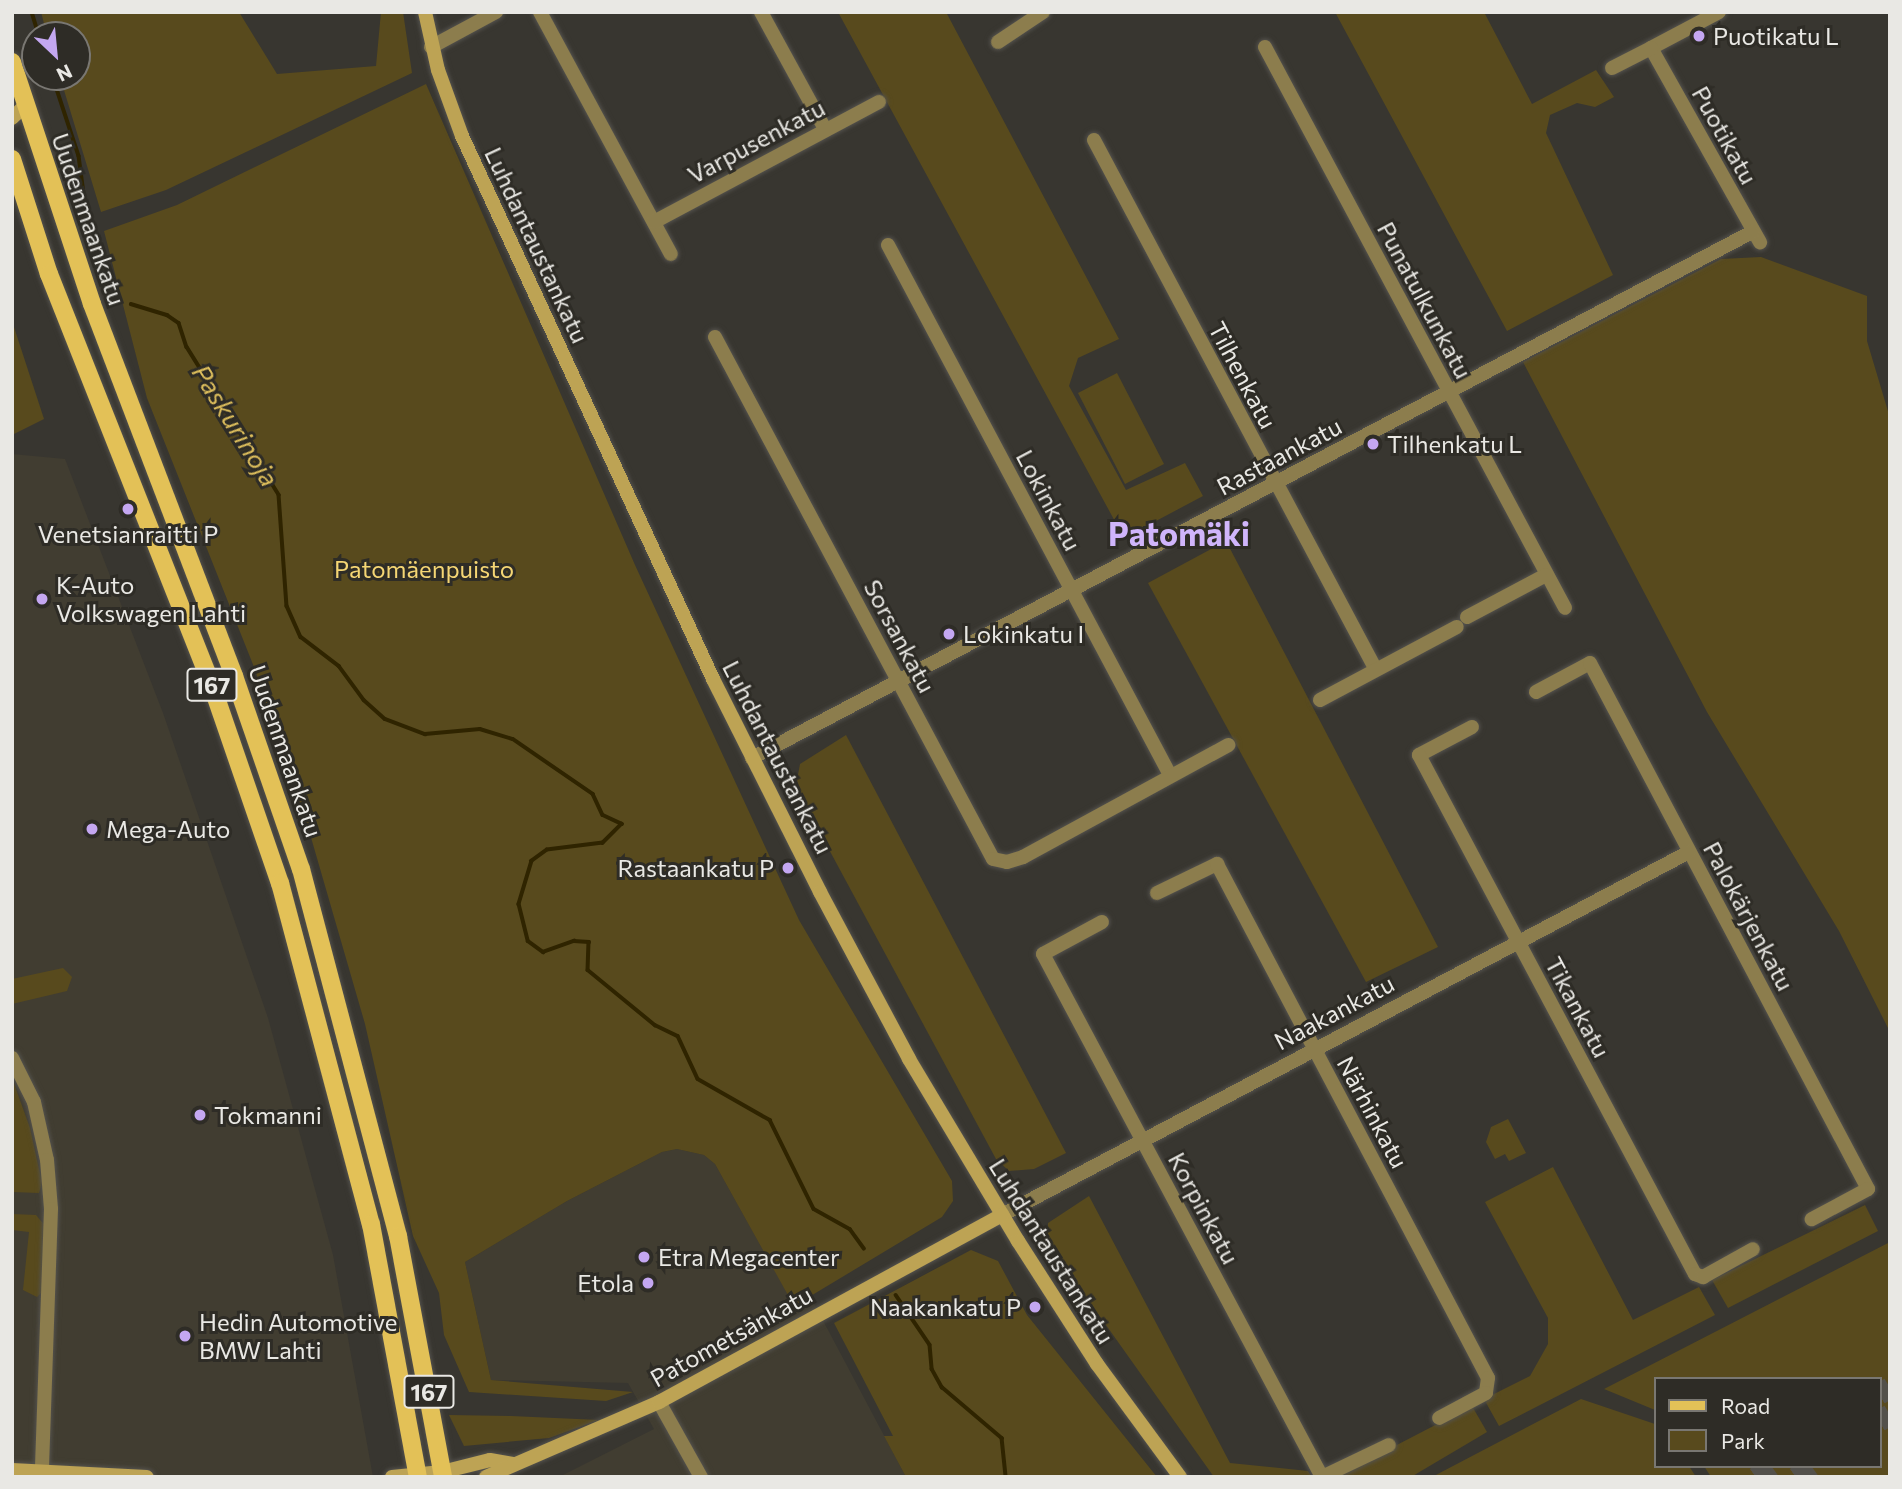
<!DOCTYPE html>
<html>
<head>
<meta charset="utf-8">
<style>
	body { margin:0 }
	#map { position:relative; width:1902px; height:1489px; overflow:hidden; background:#383630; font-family:Commissioner,sans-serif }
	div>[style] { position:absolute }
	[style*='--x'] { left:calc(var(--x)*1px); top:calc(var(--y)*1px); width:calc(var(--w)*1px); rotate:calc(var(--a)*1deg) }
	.built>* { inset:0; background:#413d31 }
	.green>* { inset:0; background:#584a1d }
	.stream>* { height:3.5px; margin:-1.75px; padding:0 1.75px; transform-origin:1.75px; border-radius:1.75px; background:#2f2400 }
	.highway-tunnel>* { height:21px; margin-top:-10.5px; transform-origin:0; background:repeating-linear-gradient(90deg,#53514b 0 21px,transparent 0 31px) }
	.roads { filter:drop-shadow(0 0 2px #54524d) drop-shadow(0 0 2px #54524d) }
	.street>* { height:14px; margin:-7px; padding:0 7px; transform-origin:7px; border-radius:7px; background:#8c7d4d }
	.secondary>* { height:14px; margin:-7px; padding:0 7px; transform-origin:7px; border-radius:7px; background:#bda354 }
	.primary>* { height:18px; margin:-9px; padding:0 9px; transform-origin:9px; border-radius:9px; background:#e3c157 }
	.dots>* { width:19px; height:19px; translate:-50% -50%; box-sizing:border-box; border:4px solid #2e2c26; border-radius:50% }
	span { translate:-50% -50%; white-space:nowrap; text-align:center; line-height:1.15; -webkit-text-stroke:6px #2e2c26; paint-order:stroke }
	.shield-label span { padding:2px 5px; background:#2e2c26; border:2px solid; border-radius:5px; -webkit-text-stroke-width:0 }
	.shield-label { font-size:23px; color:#e9e8e4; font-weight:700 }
	.poi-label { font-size:24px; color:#e9e8e4 }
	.left { translate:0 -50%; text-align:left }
	.right { translate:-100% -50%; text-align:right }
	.street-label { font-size:24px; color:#e9e8e4 }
	.park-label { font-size:24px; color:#f5d674 }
	.water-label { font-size:26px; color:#ddbe5c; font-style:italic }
	.district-label { font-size:32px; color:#d0b5fb; font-weight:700 }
	.frame { position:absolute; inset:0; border:14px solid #e9e8e4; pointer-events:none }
	.legend { position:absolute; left:1654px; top:1377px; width:228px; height:91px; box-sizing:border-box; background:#2e2c26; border:2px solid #797772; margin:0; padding:9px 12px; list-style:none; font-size:21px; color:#e9e8e4 }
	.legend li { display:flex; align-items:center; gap:14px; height:35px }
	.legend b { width:35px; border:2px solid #797772 }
	.north { position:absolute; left:21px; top:21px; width:70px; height:70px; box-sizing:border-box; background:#2e2c26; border:2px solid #797772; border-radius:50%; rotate:154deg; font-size:19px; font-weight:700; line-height:28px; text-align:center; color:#e9e8e4 }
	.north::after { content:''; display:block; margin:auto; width:24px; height:32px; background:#c4a7f1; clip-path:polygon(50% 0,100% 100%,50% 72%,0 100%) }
</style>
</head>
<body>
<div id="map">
	<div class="built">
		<div style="clip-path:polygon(12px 454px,65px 459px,163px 713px,268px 1018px,333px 1255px,373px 1477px,12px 1477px)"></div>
		<div style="clip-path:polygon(677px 1149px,704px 1155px,715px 1164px,794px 1305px,810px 1296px,906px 1477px,559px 1477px,654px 1429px,628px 1383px,491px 1380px,465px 1262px,567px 1201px,662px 1152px)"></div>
	</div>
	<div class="green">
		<div style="clip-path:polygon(41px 12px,239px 12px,277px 74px,376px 66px,381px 12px,403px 12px,412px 73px,166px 190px,101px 212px,60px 77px,77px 77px,77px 35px,47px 35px)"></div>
		<div style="clip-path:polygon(838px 12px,946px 12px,1119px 339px,1078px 358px,1069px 386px,1126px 490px,1185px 463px,1203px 496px,1124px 538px)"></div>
		<div style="clip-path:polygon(1335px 12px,1484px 12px,1532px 104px,1596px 70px,1614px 97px,1595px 107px,1577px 103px,1550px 115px,1546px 133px,1613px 275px,1507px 331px)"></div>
		<div style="clip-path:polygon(426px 84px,635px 565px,799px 920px,952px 1181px,953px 1201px,942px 1217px,794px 1306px,715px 1164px,704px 1155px,677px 1149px,662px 1152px,567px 1201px,465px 1262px,491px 1380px,633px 1392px,606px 1401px,469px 1392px,444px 1335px,439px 1293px,413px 1236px,365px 1024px,310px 834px,254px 667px,147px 398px,104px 231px,177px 205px)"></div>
		<div style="clip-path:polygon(1761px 257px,1867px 296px,1867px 341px,1890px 418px,1890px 1032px,1839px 931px,1707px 712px,1523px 362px,1721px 259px)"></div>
		<div style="clip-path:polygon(12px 321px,44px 419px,12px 435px)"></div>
		<div style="clip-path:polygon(1117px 373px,1164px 464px,1125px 484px,1078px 393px)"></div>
		<div style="clip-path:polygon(1226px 541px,1438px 947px,1366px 982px,1148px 583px)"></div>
		<div style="clip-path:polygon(846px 735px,1066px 1153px,1034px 1169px,1009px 1171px,996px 1159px,805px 805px,797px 780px,800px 764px)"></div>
		<div style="clip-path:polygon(63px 968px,72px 977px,67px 991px,12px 1004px,12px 979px)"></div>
		<div style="clip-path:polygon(12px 1078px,30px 1128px,42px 1183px,39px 1193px,12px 1192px)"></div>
		<div style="clip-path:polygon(1508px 1119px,1526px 1153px,1509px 1161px,1505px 1154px,1495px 1159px,1486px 1142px,1491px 1127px)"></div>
		<div style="clip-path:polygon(1553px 1167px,1633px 1320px,1699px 1287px,1715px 1315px,1499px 1426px,1484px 1399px,1530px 1376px,1548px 1344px,1548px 1318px,1485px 1202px)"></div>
		<div style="clip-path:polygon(1089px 1196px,1230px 1463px,1308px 1471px,1312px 1477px,1214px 1477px,1047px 1242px,1048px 1223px)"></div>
		<div style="clip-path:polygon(1865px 1205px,1878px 1231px,1728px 1308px,1712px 1280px)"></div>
		<div style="clip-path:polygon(12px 1214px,36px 1215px,46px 1227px,43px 1291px,37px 1297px,23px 1290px,29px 1232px,12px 1230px)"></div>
		<div style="clip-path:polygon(1890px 1242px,1890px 1477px,1711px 1477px,1704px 1466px,1879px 1466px,1879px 1379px,1655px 1379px,1655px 1410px,1604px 1389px)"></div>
		<div style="clip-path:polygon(971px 1250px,998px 1261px,1027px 1315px,1157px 1477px,906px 1477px,884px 1436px,893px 1436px,834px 1323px)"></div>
		<div style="clip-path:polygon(1581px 1399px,1655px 1424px,1655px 1466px,1689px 1466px,1696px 1477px,1432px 1477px)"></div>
		<div style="clip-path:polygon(1472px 1406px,1487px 1432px,1411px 1477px,1337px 1476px)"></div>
		<div style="clip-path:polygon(449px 1415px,511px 1416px,599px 1420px,549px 1438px,464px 1446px)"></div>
	</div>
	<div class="stream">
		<div style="--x:32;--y:12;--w:24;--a:73"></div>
		<div style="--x:53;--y:77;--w:83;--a:71.8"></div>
		<div style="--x:79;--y:156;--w:62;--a:82.5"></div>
		<div style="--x:91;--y:230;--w:76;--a:67.5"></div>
		<div style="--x:131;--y:304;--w:38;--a:17"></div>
		<div style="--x:167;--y:315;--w:14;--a:34"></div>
		<div style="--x:179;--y:323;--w:25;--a:72"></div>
		<div style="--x:187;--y:347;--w:174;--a:58.1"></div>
		<div style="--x:279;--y:495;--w:111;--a:85.9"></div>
		<div style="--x:287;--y:606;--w:34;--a:66"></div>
		<div style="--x:301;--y:637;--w:48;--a:37.3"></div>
		<div style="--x:339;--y:666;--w:42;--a:53.7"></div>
		<div style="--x:364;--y:700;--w:28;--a:42"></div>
		<div style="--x:385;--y:719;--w:43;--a:20.6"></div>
		<div style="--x:425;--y:734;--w:55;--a:-5.2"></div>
		<div style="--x:480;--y:729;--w:34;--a:17"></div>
		<div style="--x:513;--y:739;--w:97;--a:34.5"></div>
		<div style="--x:593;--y:794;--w:23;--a:65"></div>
		<div style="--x:603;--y:815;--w:21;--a:25"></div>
		<div style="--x:622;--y:824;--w:27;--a:135"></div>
		<div style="--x:603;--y:843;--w:56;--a:172.9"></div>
		<div style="--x:547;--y:850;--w:19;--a:144"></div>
		<div style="--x:532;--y:861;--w:45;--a:106.8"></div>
		<div style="--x:519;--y:904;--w:38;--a:76"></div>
		<div style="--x:528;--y:941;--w:19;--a:36"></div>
		<div style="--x:543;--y:952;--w:33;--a:-20"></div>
		<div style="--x:574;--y:941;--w:15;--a:4"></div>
		<div style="--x:589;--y:942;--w:28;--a:92"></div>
		<div style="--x:588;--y:970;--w:87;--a:39.4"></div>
		<div style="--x:655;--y:1025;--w:25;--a:26"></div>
		<div style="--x:678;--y:1036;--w:47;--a:65.1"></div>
		<div style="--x:698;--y:1079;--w:83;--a:29.7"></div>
		<div style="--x:770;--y:1120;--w:99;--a:63.7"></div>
		<div style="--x:814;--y:1209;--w:41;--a:29.1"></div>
		<div style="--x:850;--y:1229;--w:24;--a:54"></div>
		<div style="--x:896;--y:1295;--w:60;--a:55.8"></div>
		<div style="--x:930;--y:1345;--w:24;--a:85"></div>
		<div style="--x:932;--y:1369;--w:21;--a:61"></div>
		<div style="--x:942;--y:1387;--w:79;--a:40.4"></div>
		<div style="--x:1002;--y:1438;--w:39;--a:84"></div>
	</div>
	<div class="highway-tunnel">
		<div style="--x:1879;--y:1394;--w:13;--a:-32"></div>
		<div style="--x:1879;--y:1421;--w:13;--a:-32"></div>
		<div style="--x:1756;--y:1477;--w:19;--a:-36"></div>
		<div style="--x:1796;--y:1477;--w:19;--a:-36"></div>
	</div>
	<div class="roads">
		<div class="street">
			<div style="--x:540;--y:12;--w:275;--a:61.6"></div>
			<div style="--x:761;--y:12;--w:133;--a:61.3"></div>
			<div style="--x:1719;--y:12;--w:77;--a:152.1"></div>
			<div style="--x:1651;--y:48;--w:223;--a:60.7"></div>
			<div style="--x:998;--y:42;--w:54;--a:-33.7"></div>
			<div style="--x:431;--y:47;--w:74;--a:-28.3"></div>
			<div style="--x:1265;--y:47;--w:636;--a:61.86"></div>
			<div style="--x:1612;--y:68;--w:44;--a:-27.1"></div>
			<div style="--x:1094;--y:140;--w:598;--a:61.98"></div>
			<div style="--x:654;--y:222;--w:255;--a:-28.1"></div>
			<div style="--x:888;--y:245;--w:600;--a:61.98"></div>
			<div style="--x:715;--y:337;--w:591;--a:61.96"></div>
			<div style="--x:993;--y:859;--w:14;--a:12"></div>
			<div style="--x:1007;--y:862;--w:17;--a:-17"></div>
			<div style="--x:1023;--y:857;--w:234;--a:-28.6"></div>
			<div style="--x:1467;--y:617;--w:89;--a:-28"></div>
			<div style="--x:1536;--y:692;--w:61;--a:-28.2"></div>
			<div style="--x:1590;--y:663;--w:595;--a:62.14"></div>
			<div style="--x:1868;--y:1189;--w:64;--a:151.8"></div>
			<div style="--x:1320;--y:700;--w:155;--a:-28.1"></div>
			<div style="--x:1472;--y:727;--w:60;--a:152.2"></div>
			<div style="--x:1419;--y:755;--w:588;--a:62"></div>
			<div style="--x:1695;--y:1274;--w:9;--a:21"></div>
			<div style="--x:1703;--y:1277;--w:57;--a:-29.2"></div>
			<div style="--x:752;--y:758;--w:1130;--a:-27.74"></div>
			<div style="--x:1157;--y:893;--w:67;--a:-25.8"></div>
			<div style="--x:1217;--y:864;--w:581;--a:62.2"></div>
			<div style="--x:1488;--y:1378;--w:15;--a:98"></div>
			<div style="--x:1486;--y:1393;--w:53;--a:152"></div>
			<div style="--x:1102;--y:922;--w:67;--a:151.5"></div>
			<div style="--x:1043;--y:954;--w:593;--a:61.92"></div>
			<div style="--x:1322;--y:1477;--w:74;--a:-25.5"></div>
			<div style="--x:12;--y:1058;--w:49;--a:63.4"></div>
			<div style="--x:34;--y:1102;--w:59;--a:77.4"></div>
			<div style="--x:47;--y:1160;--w:49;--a:85.3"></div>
			<div style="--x:51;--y:1209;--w:262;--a:92"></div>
			<div style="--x:1002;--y:1215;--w:777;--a:-27.85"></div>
			<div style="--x:659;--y:1402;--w:86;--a:60.8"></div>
		</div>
		<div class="secondary">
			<div style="--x:425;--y:12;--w:59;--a:77.4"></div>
			<div style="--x:438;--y:70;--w:70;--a:70"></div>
			<div style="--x:462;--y:136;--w:598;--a:65.19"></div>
			<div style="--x:713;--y:679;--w:238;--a:63.3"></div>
			<div style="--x:820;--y:892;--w:189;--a:61.9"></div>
			<div style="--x:909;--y:1059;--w:212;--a:59.1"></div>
			<div style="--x:1018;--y:1241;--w:146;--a:57.3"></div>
			<div style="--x:1097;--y:1364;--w:140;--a:53.7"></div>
			<div style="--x:12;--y:118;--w:18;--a:-43"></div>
			<div style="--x:12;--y:1470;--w:135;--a:3"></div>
			<div style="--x:392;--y:1477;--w:50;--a:-5.7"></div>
			<div style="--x:442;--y:1472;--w:49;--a:-14"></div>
			<div style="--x:490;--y:1460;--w:23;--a:10"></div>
			<div style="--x:486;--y:1477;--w:189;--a:-23.4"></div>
			<div style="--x:659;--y:1402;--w:391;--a:-28.6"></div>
		</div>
		<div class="primary">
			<div style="--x:12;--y:62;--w:255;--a:71.7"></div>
			<div style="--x:92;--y:304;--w:398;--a:69.1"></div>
			<div style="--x:234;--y:676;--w:204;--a:70.9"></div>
			<div style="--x:301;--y:869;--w:380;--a:75.2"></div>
			<div style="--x:398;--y:1236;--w:245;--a:79.4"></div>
			<div style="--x:12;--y:159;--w:121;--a:72.2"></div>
			<div style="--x:49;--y:274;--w:440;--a:68.4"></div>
			<div style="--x:211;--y:683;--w:212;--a:71"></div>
			<div style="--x:280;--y:883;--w:353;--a:75.1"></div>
			<div style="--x:371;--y:1224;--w:257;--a:79.5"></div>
		</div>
	</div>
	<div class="dots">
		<div style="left:1699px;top:36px;background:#c4a7f1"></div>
		<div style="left:1373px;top:444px;background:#c4a7f1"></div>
		<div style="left:128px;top:509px;background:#c4a7f1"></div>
		<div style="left:42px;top:599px;background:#c4a7f1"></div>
		<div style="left:949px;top:634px;background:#c4a7f1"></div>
		<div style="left:92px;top:829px;background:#c4a7f1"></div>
		<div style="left:788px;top:868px;background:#c4a7f1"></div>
		<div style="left:200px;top:1115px;background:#c4a7f1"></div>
		<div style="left:644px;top:1257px;background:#c4a7f1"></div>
		<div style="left:648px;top:1283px;background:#c4a7f1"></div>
		<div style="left:1035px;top:1307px;background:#c4a7f1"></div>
		<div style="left:185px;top:1336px;background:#c4a7f1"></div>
	</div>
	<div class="shield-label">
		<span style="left:212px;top:685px">167</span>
		<span style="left:429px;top:1392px">167</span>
	</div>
	<div class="poi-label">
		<span class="left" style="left:1713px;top:36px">Puotikatu L</span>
		<span class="left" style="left:1387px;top:444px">Tilhenkatu L</span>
		<span style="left:128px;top:534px">Venetsianraitti P</span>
		<span class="left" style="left:56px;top:599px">K-Auto<br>Volkswagen Lahti</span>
		<span class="left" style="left:963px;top:634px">Lokinkatu I</span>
		<span class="left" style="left:106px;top:829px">Mega-Auto</span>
		<span class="right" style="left:774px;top:868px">Rastaankatu P</span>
		<span class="left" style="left:214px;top:1115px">Tokmanni</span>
		<span class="left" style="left:658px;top:1257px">Etra Megacenter</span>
		<span class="right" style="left:634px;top:1283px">Etola</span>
		<span class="right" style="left:1021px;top:1307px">Naakankatu P</span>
		<span class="left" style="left:199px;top:1336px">Hedin Automotive<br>BMW Lahti</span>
	</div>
	<div class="street-label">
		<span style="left:1725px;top:135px;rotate:61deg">Puotikatu</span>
		<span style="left:756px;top:141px;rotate:-28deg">Varpusenkatu</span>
		<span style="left:89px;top:219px;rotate:71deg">Uudenmaankatu</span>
		<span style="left:537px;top:245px;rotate:65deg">Luhdantaustankatu</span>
		<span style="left:1425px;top:300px;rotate:62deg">Punatulkunkatu</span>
		<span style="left:1243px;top:375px;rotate:62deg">Tilhenkatu</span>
		<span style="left:1279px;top:456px;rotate:-28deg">Rastaankatu</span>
		<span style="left:1049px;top:500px;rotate:62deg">Lokinkatu</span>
		<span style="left:900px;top:636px;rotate:62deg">Sorsankatu</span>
		<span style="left:286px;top:751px;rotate:71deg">Uudenmaankatu</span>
		<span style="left:778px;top:757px;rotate:63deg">Luhdantaustankatu</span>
		<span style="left:1749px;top:916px;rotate:62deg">Palokärjenkatu</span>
		<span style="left:1578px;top:1007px;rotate:62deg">Tikankatu</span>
		<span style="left:1334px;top:1012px;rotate:-28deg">Naakankatu</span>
		<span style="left:1373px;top:1112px;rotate:62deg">Närhinkatu</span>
		<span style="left:1204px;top:1208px;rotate:62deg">Korpinkatu</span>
		<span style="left:1052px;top:1251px;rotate:58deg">Luhdantaustankatu</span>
		<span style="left:731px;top:1336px;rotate:-29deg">Patometsänkatu</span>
	</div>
	<div class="park-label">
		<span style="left:424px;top:569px">Patomäenpuisto</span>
	</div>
	<div class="water-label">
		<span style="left:236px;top:425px;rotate:58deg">Paskurinoja</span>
	</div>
	<div class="district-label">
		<span style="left:1179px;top:533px">Patomäki</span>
	</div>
	<div class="frame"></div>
	<ul class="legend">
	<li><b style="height:9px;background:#e3c157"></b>Road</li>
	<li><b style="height:19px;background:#584a1d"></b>Park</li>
	</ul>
	<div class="north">N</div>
</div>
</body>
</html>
